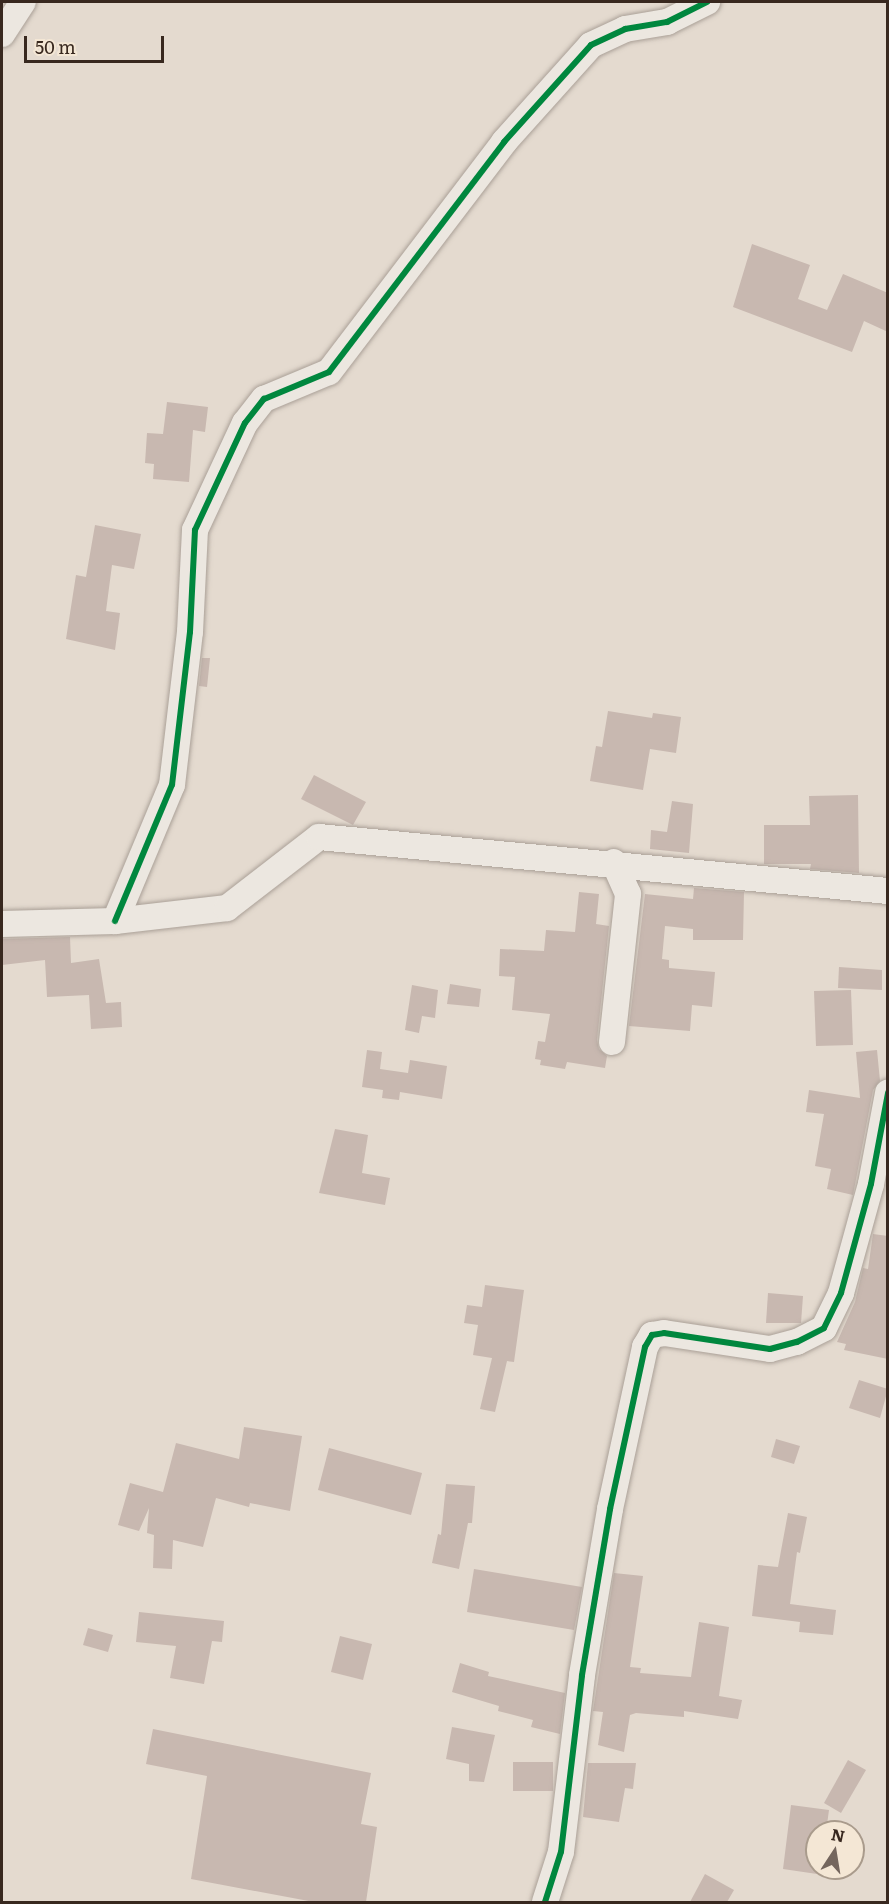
<!DOCTYPE html>
<html>
<head>
<meta charset="utf-8">
<style>
	body { margin:0 }
	#map { position:relative; width:889px; height:1904px; overflow:hidden; background:#e4dacf; font-family:Literata,serif }
	div>[style] { position:absolute }
	[style*='--x'] { left:calc(var(--x)*1px); top:calc(var(--y)*1px); width:calc(var(--w)*1px); rotate:calc(var(--a)*1deg) }
	.building>* { inset:0; background:#c8b8b0 }
	.roads { filter:drop-shadow(0 0 2px #aaa097) drop-shadow(0 0 2px #aaa097) }
	.minor>* { height:26px; margin:-13px; padding:0 13px; transform-origin:13px; border-radius:13px; background:#ece7e0 }
	.cycleway>* { height:6px; margin:-3px; padding:0 3px; transform-origin:3px; border-radius:3px; background:#00873e }
	span { translate:-50% -50%; white-space:nowrap; text-align:center; line-height:1.15; -webkit-text-stroke:4.5px #f4e7d5; paint-order:stroke }
	.frame { position:absolute; inset:0; border:3px solid #38281f; pointer-events:none }
	.north { position:absolute; left:805px; top:1820px; width:60px; height:60px; box-sizing:border-box; background:#f4e7d5; border:2px solid #a99b8c; border-radius:50%; rotate:12deg; font-size:16px; font-weight:700; line-height:24px; text-align:center; color:#38281f }
	.north::after { content:''; display:block; margin:auto; width:21px; height:27px; background:#74665d; clip-path:polygon(50% 0,100% 100%,50% 72%,0 100%) }
	.scale { position:absolute; left:24px; top:36px; width:140px; height:27px; box-sizing:border-box; border:3px solid #38281f; border-top:0; padding-left:8px; font-size:18px; line-height:21px; white-space:nowrap; color:#38281f; -webkit-text-stroke:4px #f4e7d5; paint-order:stroke }
</style>
</head>
<body>
<div id="map">
	<div class="building">
		<div style="clip-path:polygon(752px 244px,810px 265px,798px 299px,827px 310px,843px 274px,888px 293px,888px 332px,864px 321px,852px 352px,733px 307px)"></div>
		<div style="clip-path:polygon(167px 402px,208px 407px,205px 432px,193px 430px,189px 482px,153px 479px,154px 464px,145px 463px,147px 433px,163px 434px)"></div>
		<div style="clip-path:polygon(95px 525px,141px 534px,134px 569px,112px 565px,106px 611px,120px 613px,115px 650px,66px 639px,76px 575px,86px 577px)"></div>
		<div style="clip-path:polygon(202px 658px,210px 658px,207px 687px,199px 686px)"></div>
		<div style="clip-path:polygon(608px 711px,652px 718px,653px 713px,681px 717px,676px 753px,650px 749px,643px 790px,590px 781px,596px 746px,602px 747px)"></div>
		<div style="clip-path:polygon(314px 775px,366px 802px,353px 825px,301px 799px)"></div>
		<div style="clip-path:polygon(858px 795px,859px 873px,810px 869px,811px 864px,764px 864px,764px 825px,810px 825px,809px 796px)"></div>
		<div style="clip-path:polygon(672px 801px,693px 804px,689px 853px,650px 849px,651px 830px,667px 832px)"></div>
		<div style="clip-path:polygon(694px 888px,744px 892px,743px 940px,693px 940px,693px 929px,665px 926px,662px 959px,669px 960px,669px 968px,715px 972px,712px 1007px,692px 1005px,690px 1031px,629px 1026px,645px 894px,693px 899px)"></div>
		<div style="clip-path:polygon(579px 892px,599px 894px,596px 924px,609px 926px,597px 1040px,599px 1049px,607px 1056px,605px 1068px,567px 1062px,565px 1069px,540px 1065px,541px 1060px,535px 1059px,538px 1041px,545px 1042px,550px 1014px,512px 1010px,515px 977px,499px 976px,500px 949px,544px 951px,546px 930px,575px 932px)"></div>
		<div style="clip-path:polygon(70px 937px,71px 963px,99px 959px,106px 1003px,121px 1002px,122px 1027px,91px 1029px,89px 995px,47px 997px,45px 960px,2px 965px,2px 939px)"></div>
		<div style="clip-path:polygon(839px 967px,882px 970px,882px 990px,838px 988px)"></div>
		<div style="clip-path:polygon(450px 984px,481px 989px,479px 1007px,447px 1004px)"></div>
		<div style="clip-path:polygon(412px 985px,438px 990px,435px 1018px,422px 1016px,419px 1033px,405px 1030px)"></div>
		<div style="clip-path:polygon(851px 990px,853px 1045px,816px 1046px,814px 991px)"></div>
		<div style="clip-path:polygon(367px 1050px,382px 1052px,380px 1069px,408px 1073px,410px 1060px,447px 1066px,442px 1099px,400px 1092px,399px 1100px,382px 1098px,383px 1090px,362px 1087px)"></div>
		<div style="clip-path:polygon(877px 1050px,880px 1081px,873px 1090px,853px 1195px,827px 1189px,831px 1169px,815px 1166px,824px 1114px,806px 1112px,809px 1090px,860px 1098px,856px 1052px)"></div>
		<div style="clip-path:polygon(335px 1129px,368px 1135px,362px 1173px,390px 1178px,385px 1205px,319px 1193px)"></div>
		<div style="clip-path:polygon(873px 1234px,888px 1236px,888px 1359px,844px 1350px,846px 1344px,837px 1342px,855px 1302px,863px 1268px,868px 1269px)"></div>
		<div style="clip-path:polygon(485px 1285px,524px 1290px,514px 1362px,507px 1361px,495px 1412px,480px 1409px,492px 1358px,473px 1355px,478px 1325px,464px 1323px,467px 1305px,482px 1307px)"></div>
		<div style="clip-path:polygon(768px 1293px,803px 1296px,801px 1323px,766px 1323px)"></div>
		<div style="clip-path:polygon(859px 1380px,888px 1389px,880px 1418px,849px 1408px)"></div>
		<div style="clip-path:polygon(244px 1427px,302px 1436px,290px 1511px,250px 1503px,249px 1507px,216px 1498px,203px 1547px,173px 1540px,172px 1569px,153px 1568px,154px 1535px,147px 1533px,149px 1508px,139px 1531px,118px 1525px,130px 1483px,163px 1492px,176px 1443px,239px 1459px)"></div>
		<div style="clip-path:polygon(776px 1439px,800px 1446px,794px 1464px,771px 1457px)"></div>
		<div style="clip-path:polygon(329px 1448px,422px 1473px,411px 1515px,318px 1490px)"></div>
		<div style="clip-path:polygon(446px 1484px,475px 1486px,472px 1523px,468px 1523px,459px 1569px,432px 1563px,438px 1534px,441px 1535px)"></div>
		<div style="clip-path:polygon(788px 1513px,807px 1517px,800px 1553px,797px 1552px,790px 1604px,836px 1610px,833px 1635px,799px 1632px,800px 1622px,752px 1616px,758px 1565px,778px 1567px)"></div>
		<div style="clip-path:polygon(474px 1569px,582px 1587px,574px 1630px,467px 1612px)"></div>
		<div style="clip-path:polygon(614px 1573px,643px 1576px,630px 1667px,641px 1668px,640px 1673px,691px 1677px,699px 1622px,729px 1627px,719px 1696px,742px 1700px,738px 1719px,684px 1711px,684px 1717px,636px 1713px,630px 1715px,624px 1752px,598px 1745px,603px 1712px,593px 1711px)"></div>
		<div style="clip-path:polygon(139px 1612px,224px 1621px,222px 1642px,212px 1641px,204px 1684px,170px 1678px,176px 1646px,136px 1642px)"></div>
		<div style="clip-path:polygon(88px 1628px,113px 1635px,108px 1652px,83px 1645px)"></div>
		<div style="clip-path:polygon(340px 1636px,372px 1644px,363px 1680px,331px 1672px)"></div>
		<div style="clip-path:polygon(460px 1663px,489px 1672px,488px 1676px,565px 1693px,560px 1734px,531px 1727px,533px 1720px,498px 1711px,499px 1706px,452px 1692px)"></div>
		<div style="clip-path:polygon(452px 1727px,495px 1735px,484px 1782px,469px 1781px,469px 1764px,446px 1759px)"></div>
		<div style="clip-path:polygon(153px 1729px,371px 1773px,361px 1824px,377px 1827px,366px 1902px,314px 1902px,191px 1879px,207px 1776px,146px 1764px)"></div>
		<div style="clip-path:polygon(848px 1760px,866px 1770px,841px 1813px,824px 1803px)"></div>
		<div style="clip-path:polygon(513px 1762px,553px 1762px,553px 1791px,513px 1791px)"></div>
		<div style="clip-path:polygon(588px 1763px,636px 1763px,633px 1789px,625px 1788px,619px 1822px,583px 1817px)"></div>
		<div style="clip-path:polygon(791px 1805px,829px 1810px,826px 1832px,817px 1832px,817px 1874px,783px 1869px)"></div>
		<div style="clip-path:polygon(705px 1874px,734px 1890px,727px 1902px,690px 1902px)"></div>
	</div>
	<div class="roads">
		<div class="minor">
			<div style="--x:2;--y:34;--w:38;--a:-57"></div>
			<div style="--x:115;--y:921;--w:147;--a:-67.3"></div>
			<div style="--x:172;--y:785;--w:154;--a:-83.3"></div>
			<div style="--x:190;--y:632;--w:102;--a:-87.2"></div>
			<div style="--x:195;--y:530;--w:118;--a:-65"></div>
			<div style="--x:245;--y:423;--w:31;--a:-52"></div>
			<div style="--x:264;--y:399;--w:70;--a:-22.6"></div>
			<div style="--x:329;--y:372;--w:289;--a:-52.7"></div>
			<div style="--x:504;--y:142;--w:130;--a:-48.1"></div>
			<div style="--x:591;--y:45;--w:38;--a:-25"></div>
			<div style="--x:625;--y:29;--w:43;--a:-9.5"></div>
			<div style="--x:667;--y:22;--w:45;--a:-26.6"></div>
			<div style="--x:2;--y:924;--w:113;--a:-1.5"></div>
			<div style="--x:115;--y:921;--w:113;--a:-6.6"></div>
			<div style="--x:227;--y:908;--w:116;--a:-37.7"></div>
			<div style="--x:319;--y:837;--w:572;--a:5.42"></div>
			<div style="--x:612;--y:1042;--w:149;--a:-83.8"></div>
			<div style="--x:628;--y:894;--w:35;--a:-114"></div>
			<div style="--x:545;--y:1902;--w:52;--a:-72.3"></div>
			<div style="--x:561;--y:1852;--w:178;--a:-83.2"></div>
			<div style="--x:582;--y:1675;--w:168;--a:-80.4"></div>
			<div style="--x:610;--y:1509;--w:166;--a:-77.8"></div>
			<div style="--x:645;--y:1347;--w:14;--a:-60"></div>
			<div style="--x:652;--y:1335;--w:12;--a:-9"></div>
			<div style="--x:664;--y:1333;--w:107;--a:8.6"></div>
			<div style="--x:770;--y:1349;--w:28;--a:-15"></div>
			<div style="--x:797;--y:1342;--w:30;--a:-27"></div>
			<div style="--x:824;--y:1328;--w:39;--a:-64"></div>
			<div style="--x:841;--y:1293;--w:113;--a:-74.6"></div>
			<div style="--x:871;--y:1184;--w:93;--a:-79.4"></div>
		</div>
	</div>
	<div class="cycleway">
		<div style="--x:115;--y:921;--w:147;--a:-67.3"></div>
		<div style="--x:172;--y:785;--w:154;--a:-83.3"></div>
		<div style="--x:190;--y:632;--w:102;--a:-87.2"></div>
		<div style="--x:195;--y:530;--w:118;--a:-65"></div>
		<div style="--x:245;--y:423;--w:31;--a:-52"></div>
		<div style="--x:264;--y:399;--w:70;--a:-22.6"></div>
		<div style="--x:329;--y:372;--w:289;--a:-52.7"></div>
		<div style="--x:504;--y:142;--w:130;--a:-48.1"></div>
		<div style="--x:591;--y:45;--w:38;--a:-25"></div>
		<div style="--x:625;--y:29;--w:43;--a:-9.5"></div>
		<div style="--x:667;--y:22;--w:45;--a:-26.6"></div>
		<div style="--x:545;--y:1902;--w:52;--a:-72.3"></div>
		<div style="--x:561;--y:1852;--w:178;--a:-83.2"></div>
		<div style="--x:582;--y:1675;--w:168;--a:-80.4"></div>
		<div style="--x:610;--y:1509;--w:166;--a:-77.8"></div>
		<div style="--x:645;--y:1347;--w:14;--a:-60"></div>
		<div style="--x:652;--y:1335;--w:12;--a:-9"></div>
		<div style="--x:664;--y:1333;--w:107;--a:8.6"></div>
		<div style="--x:770;--y:1349;--w:28;--a:-15"></div>
		<div style="--x:797;--y:1342;--w:30;--a:-27"></div>
		<div style="--x:824;--y:1328;--w:39;--a:-64"></div>
		<div style="--x:841;--y:1293;--w:113;--a:-74.6"></div>
		<div style="--x:871;--y:1184;--w:93;--a:-79.4"></div>
	</div>
	<div class="frame"></div>
	<div class="north">N</div>
	<div class="scale">50 m</div>
</div>
</body>
</html>
